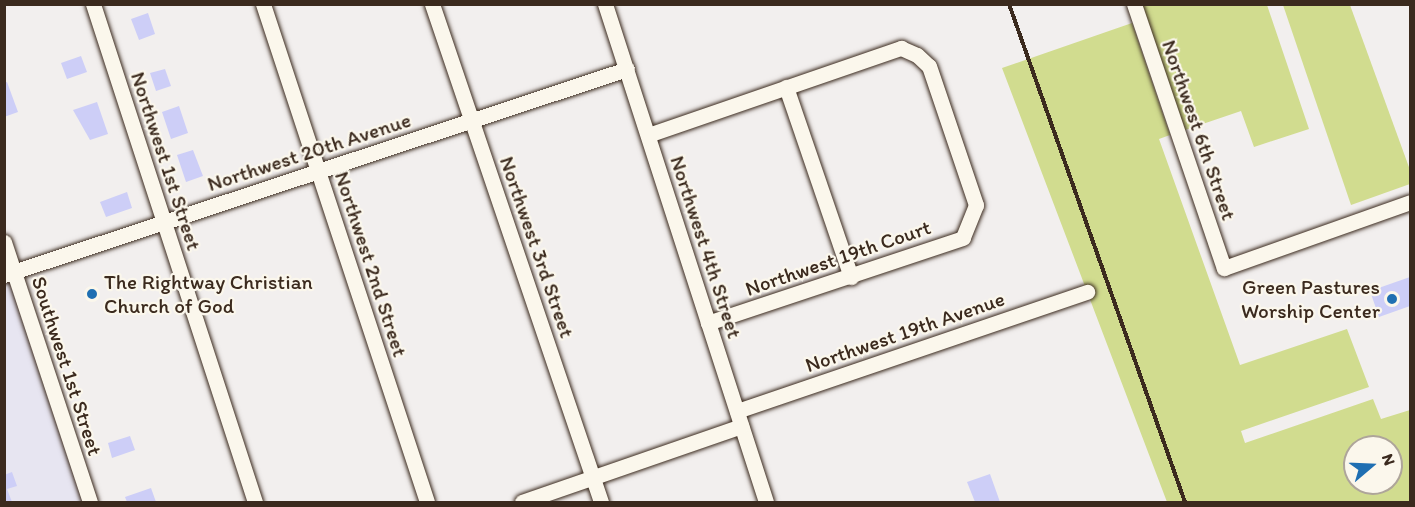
<!DOCTYPE html>
<html>
<head>
<meta charset="utf-8">
<style>
	body { margin:0 }
	#map { position:relative; width:1415px; height:507px; overflow:hidden; background:#f2efee; font-family:Itim,sans-serif }
	div>[style] { position:absolute }
	[style*='--x'] { left:calc(var(--x)*1px); top:calc(var(--y)*1px); width:calc(var(--w)*1px); rotate:calc(var(--a)*1deg) }
	.built>* { inset:0; background:#e7e5f1 }
	.green>* { inset:0; background:#d1dc8f }
	.building>* { inset:0; background:#cdcef7 }
	.roads { filter:drop-shadow(0 0 2px #3b2a1e) drop-shadow(0 0 2px #3b2a1e) }
	.minor>* { height:15px; margin:-7.5px; padding:0 7.5px; transform-origin:7.5px; border-radius:7.5px; background:#fbf7ec }
	.rail>* { height:4px; margin:-2px; padding:0 2px; transform-origin:2px; border-radius:2px; background:#3b2a1e }
	.dots>* { width:16px; height:16px; translate:-50% -50%; box-sizing:border-box; border:3px solid #fbf7ec; border-radius:50% }
	span { translate:-50% -50%; white-space:nowrap; text-align:center; line-height:1.15; -webkit-text-stroke:4.5px #fbf7ec; paint-order:stroke }
	.street-label { font-size:21px; color:#3b2a1e }
	.poi-label { font-size:21px; color:#3b2a1e }
	.left { translate:0 -50%; text-align:left }
	.right { translate:-100% -50%; text-align:right }
	.frame { position:absolute; inset:0; border:6px solid #3b2a1e; pointer-events:none }
	.north { position:absolute; left:1343px; top:435px; width:60px; height:60px; box-sizing:border-box; background:#fbf7ec; border:2px solid #aea59a; border-radius:50%; rotate:71deg; font-size:16px; font-weight:700; line-height:24px; text-align:center; color:#3b2a1e }
	.north::after { content:''; display:block; margin:auto; width:21px; height:27px; background:#1f6fb2; clip-path:polygon(50% 0,100% 100%,50% 72%,0 100%) }
</style>
</head>
<body>
<div id="map">
	<div class="built">
		<div style="clip-path:polygon(9px 280px,82px 502px,5px 502px,4px 282px)"></div>
	</div>
	<div class="green">
		<div style="clip-path:polygon(1142px 5px,1267px 5px,1309px 129px,1254px 147px,1241px 111px,1185px 130px)"></div>
		<div style="clip-path:polygon(1283px 5px,1350px 5px,1410px 170px,1410px 184px,1351px 205px)"></div>
		<div style="clip-path:polygon(evenodd,1132px 23px,1170px 135px,1159px 139px,1240px 365px,1347px 329px,1369px 387px,1241px 431px,1245px 443px,1373px 399px,1381px 419px,1410px 410px,1410px 502px,1167px 502px,1002px 68px,1132px 23px,1355px 447px,1391px 447px,1391px 483px,1355px 483px,1355px 447px)"></div>
	</div>
	<div class="building">
		<div style="clip-path:polygon(148px 13px,155px 34px,139px 40px,131px 19px)"></div>
		<div style="clip-path:polygon(81px 56px,87px 72px,67px 79px,61px 63px)"></div>
		<div style="clip-path:polygon(165px 69px,171px 86px,156px 91px,150px 73px)"></div>
		<div style="clip-path:polygon(7px 82px,18px 112px,4px 117px,4px 83px)"></div>
		<div style="clip-path:polygon(97px 102px,108px 134px,90px 140px,73px 110px)"></div>
		<div style="clip-path:polygon(179px 106px,188px 133px,171px 139px,162px 112px)"></div>
		<div style="clip-path:polygon(193px 150px,203px 176px,186px 182px,177px 155px)"></div>
		<div style="clip-path:polygon(127px 192px,132px 208px,106px 217px,100px 202px)"></div>
		<div style="clip-path:polygon(1410px 277px,1410px 306px,1379px 317px,1370px 291px)"></div>
		<div style="clip-path:polygon(130px 436px,135px 450px,112px 458px,108px 443px)"></div>
		<div style="clip-path:polygon(12px 472px,17px 486px,7px 489px,12px 502px,4px 502px,4px 475px)"></div>
		<div style="clip-path:polygon(990px 474px,1000px 502px,975px 502px,967px 482px)"></div>
		<div style="clip-path:polygon(151px 488px,156px 502px,127px 502px,125px 497px)"></div>
	</div>
	<div class="roads">
		<div class="minor">
			<div style="--x:93;--y:4;--w:524;--a:71.98"></div>
			<div style="--x:263;--y:4;--w:524;--a:71.77"></div>
			<div style="--x:432;--y:4;--w:526;--a:71.25"></div>
			<div style="--x:605;--y:4;--w:523;--a:72.08"></div>
			<div style="--x:1134;--y:4;--w:279;--a:71.2"></div>
			<div style="--x:1224;--y:268;--w:197;--a:-19.5"></div>
			<div style="--x:786;--y:87;--w:201;--a:71.1"></div>
			<div style="--x:648;--y:135;--w:268;--a:-19"></div>
			<div style="--x:901;--y:48;--w:17;--a:24"></div>
			<div style="--x:917;--y:55;--w:16;--a:43"></div>
			<div style="--x:929;--y:66;--w:147;--a:71.3"></div>
			<div style="--x:976;--y:205;--w:35;--a:112"></div>
			<div style="--x:963;--y:238;--w:269;--a:161.6"></div>
			<div style="--x:4;--y:242;--w:274;--a:71.7"></div>
			<div style="--x:4;--y:275;--w:656;--a:-18.3"></div>
			<div style="--x:737;--y:411;--w:370;--a:-18.8"></div>
			<div style="--x:522;--y:502;--w:232;--a:-19.1"></div>
		</div>
	</div>
	<div class="rail">
		<div style="--x:1009;--y:4;--w:528;--a:70.54"></div>
	</div>
	<div class="dots">
		<div style="left:92px;top:294px;background:#1f6fb2"></div>
		<div style="left:1392px;top:299px;background:#1f6fb2"></div>
	</div>
	<div class="street-label">
		<span style="left:1199px;top:130px;rotate:71deg">Northwest 6th Street</span>
		<span style="left:309px;top:152px;rotate:-18deg">Northwest 20th Avenue</span>
		<span style="left:166px;top:161px;rotate:72deg">Northwest 1st Street</span>
		<span style="left:537px;top:247px;rotate:71deg">Northwest 3rd Street</span>
		<span style="left:706px;top:247px;rotate:72deg">Northwest 4th Street</span>
		<span style="left:838px;top:258px;rotate:-19deg">Northwest 19th Court</span>
		<span style="left:371px;top:264px;rotate:72deg">Northwest 2nd Street</span>
		<span style="left:905px;top:332px;rotate:-19deg">Northwest 19th Avenue</span>
		<span style="left:67px;top:366px;rotate:72deg">Southwest 1st Street</span>
	</div>
	<div class="poi-label">
		<span class="left" style="left:104px;top:294px">The Rightway Christian<br>Church of God</span>
		<span class="right" style="left:1380px;top:299px">Green Pastures<br>Worship Center</span>
	</div>
	<div class="frame"></div>
	<div class="north">N</div>
</div>
</body>
</html>
